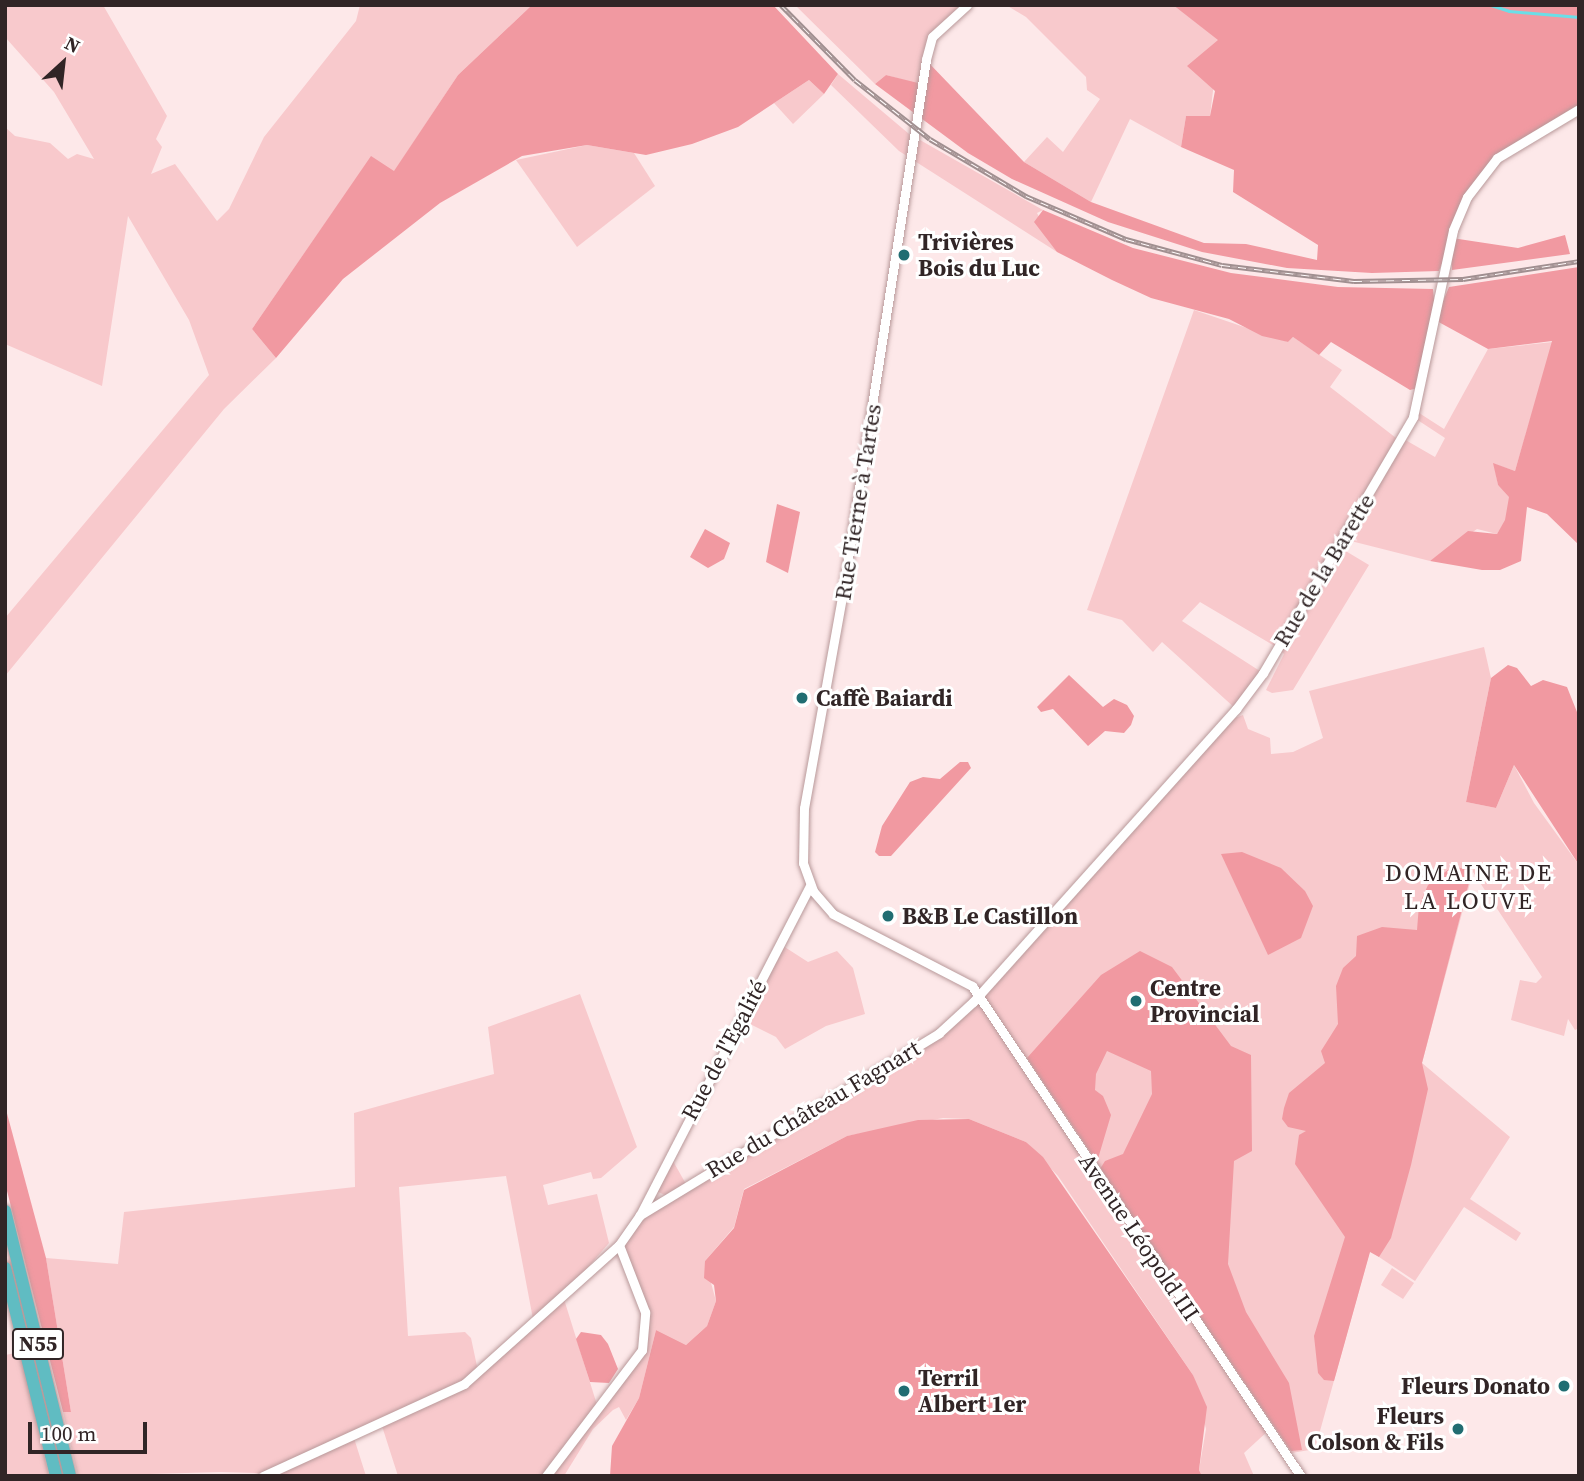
<!DOCTYPE html>
<html>
<head>
<meta charset="utf-8">
<style>
	body { margin:0 }
	#map { position:relative; width:1584px; height:1481px; overflow:hidden; background:#fde8e9; font-family:"Source Serif 4",serif }
	div>[style] { position:absolute }
	[style*='--x'] { left:calc(var(--x)*1px); top:calc(var(--y)*1px); width:calc(var(--w)*1px); rotate:calc(var(--a)*1deg) }
	.green>* { inset:0; background:#f8c9cc }
	.forest>* { inset:0; background:#f199a1 }
	.stream>* { height:2.5px; margin:-1.25px; padding:0 1.25px; transform-origin:1.25px; border-radius:1.25px; background:#6bdee7 }
	.roads { filter:drop-shadow(0 0 2px #b8999a) drop-shadow(0 0 2px #b8999a) }
	.tertiary>* { height:9px; margin:-4.5px; padding:0 4.5px; transform-origin:4.5px; border-radius:4.5px; background:#fff }
	.trunk>* { height:12px; margin:-6px; padding:0 6px; transform-origin:6px; border-radius:6px; background:#60bcc2 }
	.rail>* { height:5px; margin-top:-2.5px; transform-origin:0; background:repeating-linear-gradient(90deg,#fff 0 8px,#a08f90 0 16px); box-sizing:border-box; border-block:2px solid #a08f90 }
	.dots>* { width:19px; height:19px; translate:-50% -50%; box-sizing:border-box; border:4px solid #fff; border-radius:50% }
	span { translate:-50% -50%; white-space:nowrap; text-align:center; line-height:1.15; -webkit-text-stroke:6px #fff; paint-order:stroke }
	.shield-label span { padding:2px 5px; background:#fff; border:2px solid; border-radius:5px; -webkit-text-stroke-width:0 }
	.shield-label { font-size:21px; color:#312526; font-weight:700 }
	.poi-label { font-size:23px; color:#312526; font-weight:700 }
	.left { translate:0 -50%; text-align:left }
	.right { translate:-100% -50%; text-align:right }
	.street-label { font-size:23px; color:#312526 }
	.neighbourhood-label { font-size:24px; color:#312526; letter-spacing:2px }
	.frame { position:absolute; inset:0; border:7px solid #312526; pointer-events:none }
	.north { position:absolute; left:28px; top:28px; width:70px; height:70px; -webkit-text-stroke:5px #fff; paint-order:stroke; rotate:27deg; font-size:19px; font-weight:700; line-height:28px; text-align:center; color:#312526 }
	.north::after { content:''; display:block; margin:auto; width:24px; height:32px; background:#312526; clip-path:polygon(50% 0,100% 100%,50% 72%,0 100%) }
	.scale { position:absolute; left:28px; top:1422px; width:119px; height:32px; box-sizing:border-box; border:4px solid #312526; border-top:0; padding-left:9px; font-size:21px; line-height:24px; white-space:nowrap; color:#312526; -webkit-text-stroke:5px #fff; paint-order:stroke }
</style>
</head>
<body>
<div id="map">
	<div class="green">
		<div style="clip-path:polygon(5px 5px,103px 5px,167px 116px,156px 139px,162px 147px,151px 174px,175px 164px,217px 221px,229px 209px,264px 137px,356px 21px,360px 5px,532px 5px,458px 75px,394px 172px,371px 157px,252px 329px,276px 358px,224px 409px,5px 676px,5px 618px,209px 375px,189px 320px,128px 216px,102px 386px,5px 344px,5px 127px,15px 136px,50px 143px,68px 159px,77px 154px,94px 159px,54px 92px,5px 37px)"></div>
		<div style="clip-path:polygon(795px 5px,967px 5px,939px 29px,922px 85px,886px 75px,875px 84px)"></div>
		<div style="clip-path:polygon(1006px 5px,1173px 5px,1219px 40px,1210px 116px,1186px 116px,1181px 147px,1130px 119px,1091px 202px,1024px 162px,1047px 137px,1063px 152px,1100px 99px,1087px 90px,1086px 77px,1026px 17px)"></div>
		<div style="clip-path:polygon(838px 74px,915px 139px,914px 155px,920px 140px,1043px 210px,1037px 213px,1057px 252px,899px 151px,831px 85px)"></div>
		<div style="clip-path:polygon(809px 80px,824px 94px,793px 124px,774px 103px)"></div>
		<div style="clip-path:polygon(587px 145px,634px 153px,655px 186px,577px 247px,516px 160px)"></div>
		<div style="clip-path:polygon(1194px 310px,1288px 342px,1293px 337px,1342px 370px,1330px 387px,1400px 441px,1402px 438px,1435px 457px,1445px 438px,1413px 417px,1416px 411px,1444px 429px,1488px 349px,1553px 342px,1515px 471px,1494px 464px,1498px 485px,1510px 496px,1506px 520px,1497px 534px,1477px 529px,1430px 561px,1343px 539px,1339px 547px,1369px 565px,1293px 690px,1272px 693px,1266px 690px,1284px 654px,1278px 648px,1200px 602px,1182px 621px,1263px 673px,1236px 709px,1162px 642px,1153px 652px,1122px 620px,1087px 610px)"></div>
		<div style="clip-path:polygon(evenodd,1484px 647px,1491px 678px,1466px 802px,1496px 808px,1514px 765px,1534px 803px,1579px 865px,1579px 1028px,1575px 1030px,1568px 1019px,1564px 1036px,1511px 1020px,1520px 980px,1536px 983px,1542px 977px,1473px 872px,1422px 1063px,1510px 1137px,1470px 1199px,1521px 1233px,1516px 1241px,1464px 1207px,1415px 1281px,1370px 1251px,1315px 1449px,1286px 1454px,1269px 1430px,1244px 1453px,1254px 1476px,1202px 1476px,1199px 1470px,1206px 1429px,1193px 1375px,1058px 1176px,1026px 1142px,969px 1119px,943px 1118px,847px 1136px,744px 1189px,734px 1227px,705px 1261px,716px 1301px,707px 1326px,686px 1345px,656px 1330px,639px 1398px,626px 1420px,619px 1407px,613px 1410px,593px 1429px,564px 1476px,398px 1476px,381px 1423px,353px 1435px,366px 1476px,221px 1472px,78px 1476px,63px 1412px,71px 1412px,46px 1258px,118px 1264px,124px 1212px,355px 1187px,354px 1113px,494px 1074px,488px 1027px,580px 994px,637px 1147px,601px 1178px,593px 1179px,591px 1172px,543px 1185px,548px 1205px,597px 1194px,609px 1243px,563px 1296px,598px 1408px,636px 1359px,646px 1331px,619px 1245px,640px 1215px,667px 1196px,656px 1191px,669px 1154px,686px 1184px,939px 1033px,1224px 722px,1243px 715px,1248px 729px,1270px 738px,1271px 754px,1293px 752px,1323px 738px,1309px 691px,1484px 647px,506px 1176px,533px 1319px,478px 1371px,471px 1338px,465px 1332px,408px 1336px,399px 1187px,506px 1176px)"></div>
		<div style="clip-path:polygon(780px 944px,808px 962px,837px 951px,853px 968px,865px 1014px,826px 1026px,785px 1049px,776px 1037px,740px 1019px)"></div>
		<div style="clip-path:polygon(1392px 1268px,1414px 1283px,1403px 1299px,1381px 1285px)"></div>
		<div style="clip-path:polygon(21px 1352px,49px 1476px,5px 1476px,5px 1355px)"></div>
	</div>
	<div class="forest">
		<div style="clip-path:polygon(532px 5px,773px 5px,838px 74px,824px 94px,809px 80px,738px 127px,692px 144px,646px 155px,587px 145px,522px 156px,440px 203px,343px 279px,276px 358px,252px 329px,371px 156px,394px 171px,458px 75px)"></div>
		<div style="clip-path:polygon(1173px 5px,1579px 5px,1579px 109px,1511px 149px,1479px 179px,1452px 238px,1518px 248px,1565px 235px,1570px 254px,1452px 270px,1451px 240px,1439px 271px,1372px 273px,1287px 268px,1202px 252px,1108px 222px,1012px 179px,968px 153px,875px 84px,886px 75px,922px 84px,926px 60px,1024px 162px,1091px 202px,1204px 243px,1246px 244px,1317px 260px,1318px 245px,1233px 192px,1234px 170px,1181px 147px,1186px 116px,1210px 116px,1215px 91px,1187px 66px,1218px 40px)"></div>
		<div style="clip-path:polygon(1043px 210px,1133px 248px,1231px 273px,1338px 287px,1433px 289px,1436px 318px,1449px 287px,1579px 267px,1579px 545px,1547px 514px,1527px 507px,1521px 561px,1500px 570px,1482px 570px,1430px 561px,1468px 531px,1497px 534px,1505px 520px,1509px 497px,1498px 485px,1493px 463px,1515px 471px,1552px 341px,1488px 349px,1435px 320px,1422px 387px,1410px 390px,1331px 342px,1319px 355px,1293px 337px,1288px 342px,1262px 336px,1229px 319px,1151px 298px,1112px 280px,1057px 252px,1034px 222px)"></div>
		<div style="clip-path:polygon(777px 504px,800px 512px,788px 573px,766px 562px)"></div>
		<div style="clip-path:polygon(705px 529px,730px 543px,724px 559px,708px 568px,690px 557px)"></div>
		<div style="clip-path:polygon(1508px 665px,1517px 668px,1531px 686px,1543px 680px,1567px 687px,1579px 717px,1579px 865px,1514px 765px,1496px 808px,1466px 802px,1491px 678px)"></div>
		<div style="clip-path:polygon(1069px 675px,1103px 707px,1114px 699px,1127px 705px,1134px 716px,1131px 725px,1124px 733px,1105px 731px,1088px 746px,1053px 709px,1041px 712px,1037px 707px)"></div>
		<div style="clip-path:polygon(960px 762px,968px 762px,971px 768px,891px 856px,879px 856px,875px 852px,882px 826px,910px 782px,923px 777px,940px 779px)"></div>
		<div style="clip-path:polygon(1242px 852px,1281px 868px,1305px 891px,1313px 906px,1301px 938px,1268px 955px,1221px 854px)"></div>
		<div style="clip-path:polygon(1453px 866px,1472px 871px,1422px 1063px,1428px 1089px,1411px 1165px,1391px 1238px,1379px 1257px,1370px 1252px,1334px 1381px,1324px 1380px,1318px 1373px,1314px 1336px,1345px 1237px,1295px 1164px,1299px 1135px,1306px 1131px,1288px 1127px,1282px 1119px,1284px 1108px,1289px 1093px,1325px 1063px,1321px 1051px,1338px 1024px,1336px 986px,1343px 968px,1356px 956px,1357px 936px,1382px 927px,1417px 930px,1419px 905px,1428px 885px)"></div>
		<div style="clip-path:polygon(1140px 951px,1172px 967px,1231px 1046px,1251px 1055px,1252px 1151px,1234px 1161px,1228px 1264px,1246px 1312px,1289px 1383px,1302px 1450px,1291px 1451px,1100px 1169px,1105px 1161px,1123px 1154px,1152px 1094px,1151px 1071px,1107px 1051px,1096px 1074px,1095px 1090px,1103px 1096px,1111px 1115px,1097px 1162px,1027px 1058px,1101px 975px)"></div>
		<div style="clip-path:polygon(5px 1106px,46px 1258px,71px 1412px,63px 1412px,5px 1183px)"></div>
		<div style="clip-path:polygon(969px 1119px,1026px 1142px,1043px 1157px,1193px 1375px,1207px 1407px,1199px 1470px,1202px 1476px,610px 1476px,612px 1446px,639px 1398px,656px 1330px,686px 1345px,707px 1326px,716px 1301px,714px 1285px,704px 1278px,705px 1261px,734px 1228px,744px 1190px,847px 1136px,918px 1120px)"></div>
		<div style="clip-path:polygon(581px 1332px,601px 1335px,608px 1344px,618px 1369px,609px 1383px,590px 1382px,576px 1339px)"></div>
	</div>
	<div class="stream">
		<div style="--x:1491;--y:5;--w:19;--a:18"></div>
		<div style="--x:1509;--y:11;--w:70;--a:4.9"></div>
	</div>
	<div class="roads">
		<div class="tertiary">
			<div style="--x:967;--y:5;--w:47;--a:137.6"></div>
			<div style="--x:932;--y:37;--w:24;--a:105"></div>
			<div style="--x:926;--y:60;--w:544;--a:98.89"></div>
			<div style="--x:842;--y:597;--w:214;--a:100.2"></div>
			<div style="--x:804;--y:808;--w:55;--a:91"></div>
			<div style="--x:803;--y:863;--w:30;--a:70"></div>
			<div style="--x:813;--y:891;--w:30;--a:49"></div>
			<div style="--x:833;--y:914;--w:157;--a:27.4"></div>
			<div style="--x:972;--y:986;--w:589;--a:56.15"></div>
			<div style="--x:640;--y:1215;--w:350;--a:-31.3"></div>
			<div style="--x:939;--y:1033;--w:46;--a:-42.4"></div>
			<div style="--x:973;--y:1002;--w:394;--a:-48.1"></div>
			<div style="--x:1236;--y:709;--w:45;--a:-53.1"></div>
			<div style="--x:1263;--y:673;--w:297;--a:-59.6"></div>
			<div style="--x:1413;--y:417;--w:191;--a:-77.9"></div>
			<div style="--x:1453;--y:230;--w:36;--a:-67"></div>
			<div style="--x:1467;--y:197;--w:49;--a:-52.4"></div>
			<div style="--x:1497;--y:158;--w:96;--a:-30.9"></div>
			<div style="--x:263;--y:1476;--w:221;--a:-24.6"></div>
			<div style="--x:464;--y:1384;--w:208;--a:-41.9"></div>
			<div style="--x:619;--y:1245;--w:37;--a:-55"></div>
			<div style="--x:640;--y:1215;--w:371;--a:-62.7"></div>
			<div style="--x:546;--y:1476;--w:158;--a:-52.7"></div>
			<div style="--x:642;--y:1350;--w:38;--a:-85"></div>
			<div style="--x:645;--y:1312;--w:72;--a:-111.2"></div>
		</div>
		<div class="trunk">
			<div style="--x:5;--y:1211;--w:273;--a:76.2"></div>
			<div style="--x:5;--y:1268;--w:214;--a:76.2"></div>
		</div>
	</div>
	<div class="rail">
		<div style="--x:781;--y:5;--w:105;--a:45.4"></div>
		<div style="--x:855;--y:80;--w:95;--a:38.2"></div>
		<div style="--x:930;--y:139;--w:112;--a:30.7"></div>
		<div style="--x:1026;--y:196;--w:109;--a:23.3"></div>
		<div style="--x:1126;--y:239;--w:99;--a:15.2"></div>
		<div style="--x:1222;--y:265;--w:133;--a:6.9"></div>
		<div style="--x:1354;--y:281;--w:109;--a:-1.1"></div>
		<div style="--x:1463;--y:279;--w:117;--a:-8.8"></div>
	</div>
	<div class="dots">
		<div style="left:904px;top:255px;background:#216d72"></div>
		<div style="left:802px;top:698px;background:#216d72"></div>
		<div style="left:888px;top:916px;background:#216d72"></div>
		<div style="left:1136px;top:1001px;background:#216d72"></div>
		<div style="left:1564px;top:1386px;background:#216d72"></div>
		<div style="left:904px;top:1391px;background:#216d72"></div>
		<div style="left:1458px;top:1429px;background:#216d72"></div>
	</div>
	<div class="shield-label">
		<span style="left:38px;top:1344px">N55</span>
	</div>
	<div class="poi-label">
		<span class="left" style="left:918px;top:255px">Trivières<br>Bois du Luc</span>
		<span class="left" style="left:816px;top:698px">Caffè Baiardi</span>
		<span class="left" style="left:902px;top:916px">B&amp;B Le Castillon</span>
		<span class="left" style="left:1150px;top:1001px">Centre<br>Provincial</span>
		<span class="left" style="left:918px;top:1391px">Terril<br>Albert 1er</span>
		<span class="right" style="left:1550px;top:1386px">Fleurs Donato</span>
		<span class="right" style="left:1444px;top:1429px">Fleurs<br>Colson &amp; Fils</span>
	</div>
	<div class="street-label">
		<span style="left:858px;top:502px;rotate:-81deg">Rue Tierne à Tartes</span>
		<span style="left:1324px;top:570px;rotate:-59deg">Rue de la Barette</span>
		<span style="left:724px;top:1050px;rotate:-62deg">Rue de l'Egalité</span>
		<span style="left:813px;top:1109px;rotate:-31deg">Rue du Château Fagnart</span>
		<span style="left:1139px;top:1237px;rotate:56deg">Avenue Léopold III</span>
	</div>
	<div class="neighbourhood-label">
		<span style="left:1469px;top:887px">DOMAINE DE<br>LA LOUVE</span>
	</div>
	<div class="frame"></div>
	<div class="north">N</div>
	<div class="scale">100 m</div>
</div>
</body>
</html>
